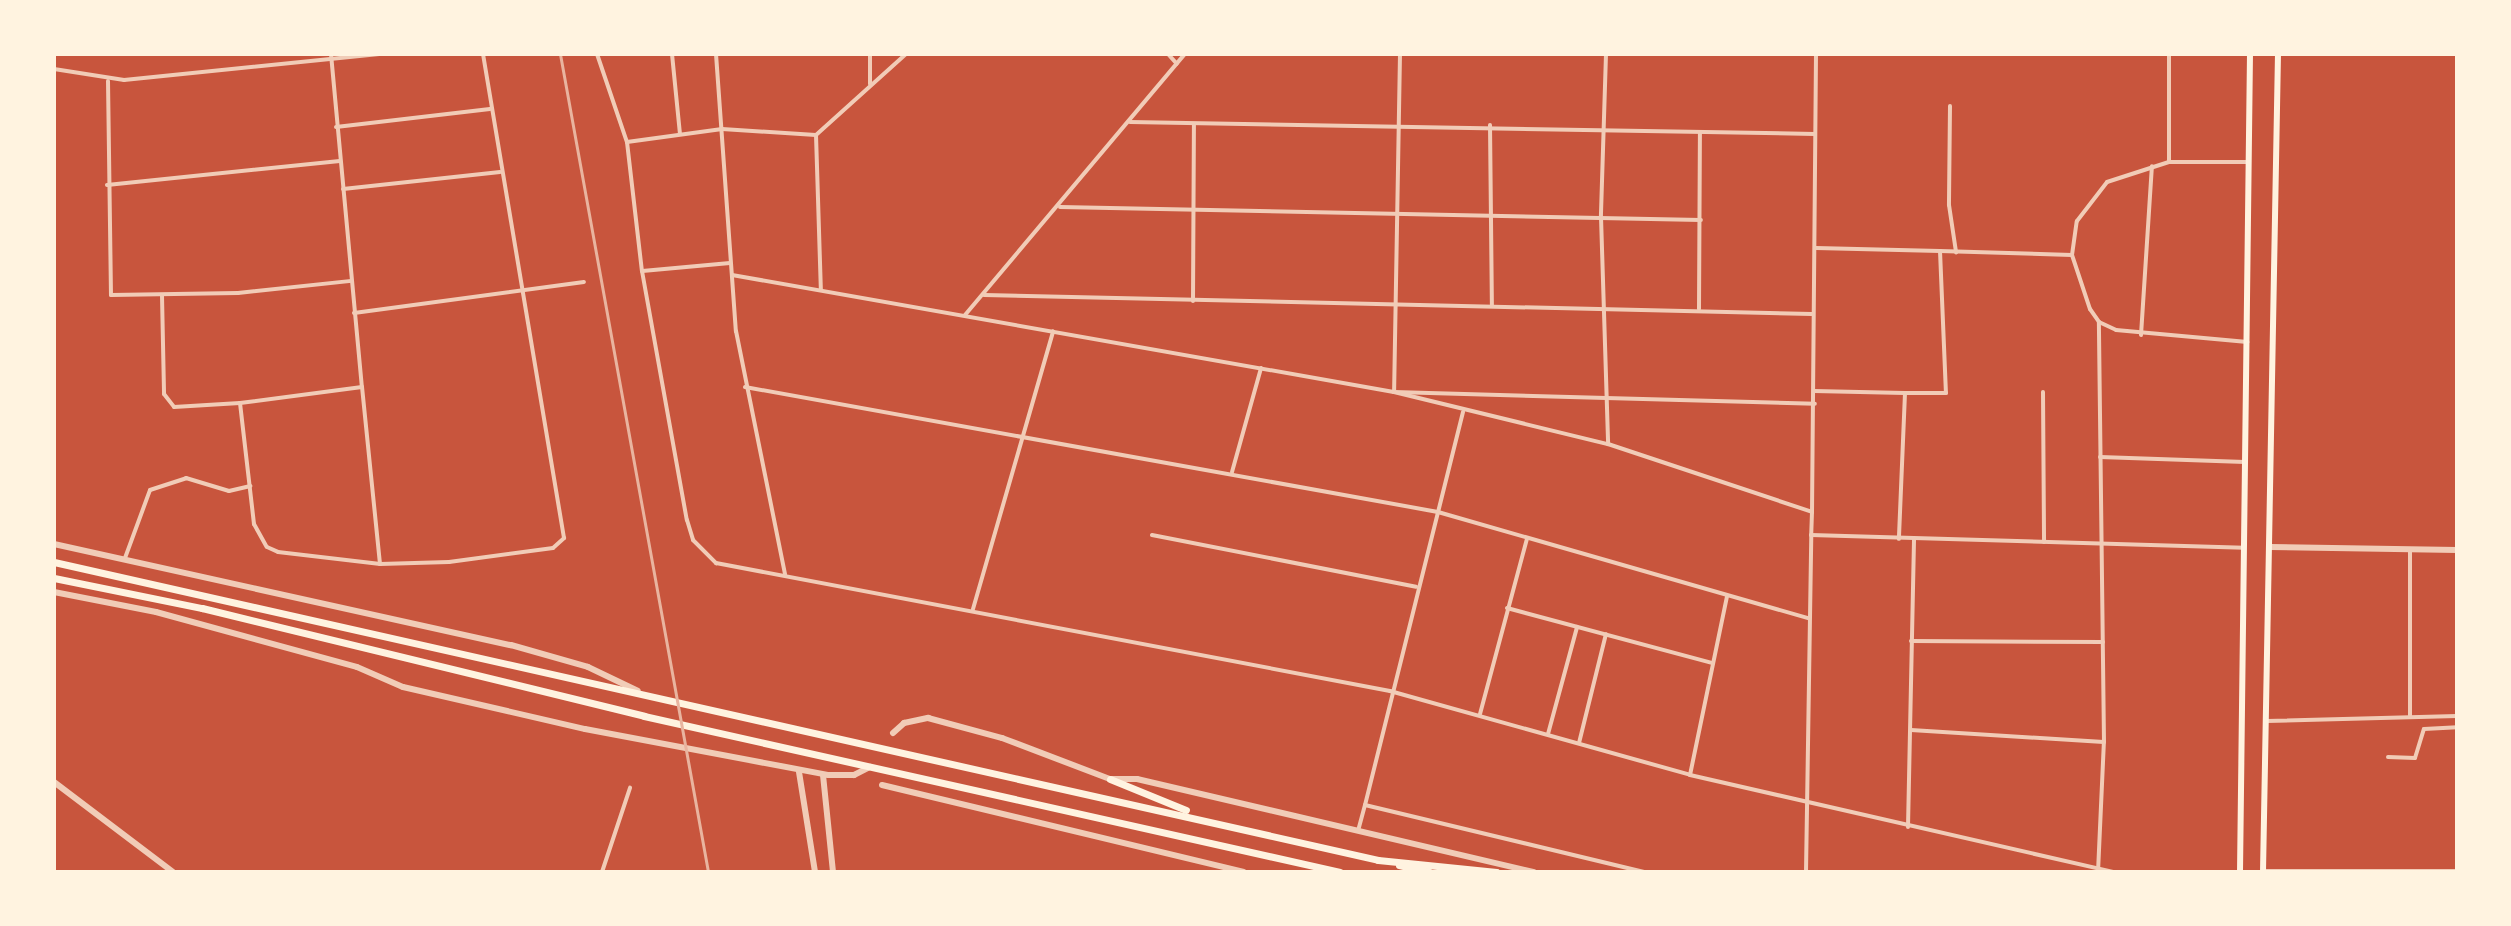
<!DOCTYPE html>
<html>
<head>
<meta charset="utf-8">
<style>
	body { margin:0 }
	#map { position:relative; width:2511px; height:926px; overflow:hidden; background:#c8553d; font-family:"Open Sans",sans-serif }
	div>[style] { position:absolute }
	[style*='--x'] { left:calc(var(--x)*1px); top:calc(var(--y)*1px); width:calc(var(--w)*1px); rotate:calc(var(--a)*1deg) }
	.minor>* { height:4px; margin:-2px; padding:0 2px; transform-origin:2px; border-radius:2px; background:#f1ccb7 }
	.tertiary>* { height:6px; margin:-3px; padding:0 3px; transform-origin:3px; border-radius:3px; background:#f1ccb7 }
	.secondary>* { height:6px; margin:-3px; padding:0 3px; transform-origin:3px; border-radius:3px; background:#fff3e0 }
	.trunk>* { height:7px; margin:-3.5px; padding:0 3.5px; transform-origin:3.5px; border-radius:3.5px; background:#fff3e0 }
	.rail>* { height:3px; margin:-1.5px; padding:0 1.5px; transform-origin:1.5px; border-radius:1.5px; background:#e9b49f }
	span { translate:-50% -50%; white-space:nowrap; text-align:center; line-height:1.15; -webkit-text-stroke:7px #fff3e0; paint-order:stroke }
	.frame { position:absolute; inset:0; border:56px solid #fff3e0; pointer-events:none }
</style>
</head>
<body>
<div id="map">
	<div class="minor">
		<div style="--x:331;--y:54;--w:334;--a:84.7"></div>
		<div style="--x:597;--y:54;--w:93;--a:71.2"></div>
		<div style="--x:627;--y:142;--w:96;--a:-7.8"></div>
		<div style="--x:722;--y:129;--w:94;--a:3.7"></div>
		<div style="--x:816;--y:135;--w:121;--a:-42"></div>
		<div style="--x:672;--y:54;--w:80;--a:84.3"></div>
		<div style="--x:716;--y:54;--w:278;--a:85.9"></div>
		<div style="--x:736;--y:331;--w:248;--a:78.6"></div>
		<div style="--x:1168;--y:54;--w:13;--a:48"></div>
		<div style="--x:1400;--y:54;--w:338;--a:91"></div>
		<div style="--x:1394;--y:392;--w:421;--a:1.6"></div>
		<div style="--x:1606;--y:54;--w:163;--a:91.8"></div>
		<div style="--x:1601;--y:217;--w:227;--a:88.2"></div>
		<div style="--x:1989;--y:54;--w:54;--a:0"></div>
		<div style="--x:2169;--y:54;--w:108;--a:90"></div>
		<div style="--x:54;--y:69;--w:71;--a:8.9"></div>
		<div style="--x:124;--y:80;--w:259;--a:-5.8"></div>
		<div style="--x:108;--y:81;--w:214;--a:89.2"></div>
		<div style="--x:111;--y:295;--w:127;--a:-0.9"></div>
		<div style="--x:238;--y:293;--w:114;--a:-6.1"></div>
		<div style="--x:870;--y:84;--w:30;--a:-90"></div>
		<div style="--x:1950;--y:106;--w:99;--a:90.6"></div>
		<div style="--x:1949;--y:205;--w:48;--a:81.5"></div>
		<div style="--x:1130;--y:122;--w:685;--a:1"></div>
		<div style="--x:1490;--y:125;--w:181;--a:89.4"></div>
		<div style="--x:336;--y:127;--w:155;--a:-6.7"></div>
		<div style="--x:816;--y:135;--w:155;--a:88.2"></div>
		<div style="--x:627;--y:142;--w:130;--a:83.4"></div>
		<div style="--x:107;--y:185;--w:234;--a:-5.9"></div>
		<div style="--x:343;--y:189;--w:158;--a:-6.2"></div>
		<div style="--x:1060;--y:207;--w:641;--a:1.16"></div>
		<div style="--x:1816;--y:248;--w:124;--a:1.4"></div>
		<div style="--x:1940;--y:251;--w:142;--a:87.6"></div>
		<div style="--x:1946;--y:393;--w:41;--a:180"></div>
		<div style="--x:1940;--y:251;--w:132;--a:1.7"></div>
		<div style="--x:2072;--y:255;--w:57;--a:71.6"></div>
		<div style="--x:2090;--y:309;--w:16;--a:55"></div>
		<div style="--x:2099;--y:322;--w:19;--a:25"></div>
		<div style="--x:2116;--y:330;--w:132;--a:5.2"></div>
		<div style="--x:2072;--y:255;--w:34;--a:-82"></div>
		<div style="--x:2077;--y:221;--w:49;--a:-52.4"></div>
		<div style="--x:2107;--y:182;--w:65;--a:-17.9"></div>
		<div style="--x:2169;--y:162;--w:80;--a:0"></div>
		<div style="--x:730;--y:263;--w:88;--a:174.8"></div>
		<div style="--x:642;--y:271;--w:253;--a:79.8"></div>
		<div style="--x:687;--y:520;--w:21;--a:73"></div>
		<div style="--x:693;--y:540;--w:33;--a:45"></div>
		<div style="--x:716;--y:563;--w:686;--a:10.75"></div>
		<div style="--x:1390;--y:691;--w:312;--a:15.6"></div>
		<div style="--x:1690;--y:775;--w:434;--a:12.9"></div>
		<div style="--x:732;--y:275;--w:672;--a:10.02"></div>
		<div style="--x:1394;--y:392;--w:220;--a:13.7"></div>
		<div style="--x:1608;--y:444;--w:215;--a:18.4"></div>
		<div style="--x:1812;--y:512;--w:23;--a:92"></div>
		<div style="--x:984;--y:295;--w:828;--a:1.31"></div>
		<div style="--x:162;--y:296;--w:98;--a:88.8"></div>
		<div style="--x:164;--y:394;--w:16;--a:52"></div>
		<div style="--x:174;--y:407;--w:66;--a:-3.5"></div>
		<div style="--x:1193;--y:301;--w:177;--a:-89.7"></div>
		<div style="--x:1699;--y:309;--w:177;--a:-89.7"></div>
		<div style="--x:354;--y:313;--w:232;--a:-7.7"></div>
		<div style="--x:965;--y:315;--w:341;--a:-49.9"></div>
		<div style="--x:2141;--y:335;--w:169;--a:-86.3"></div>
		<div style="--x:745;--y:387;--w:704;--a:10.22"></div>
		<div style="--x:1438;--y:512;--w:385;--a:16"></div>
		<div style="--x:1814;--y:391;--w:91;--a:1.3"></div>
		<div style="--x:1905;--y:393;--w:146;--a:92.4"></div>
		<div style="--x:2043;--y:392;--w:150;--a:89.6"></div>
		<div style="--x:1463;--y:412;--w:405;--a:104"></div>
		<div style="--x:1365;--y:805;--w:287;--a:13.5"></div>
		<div style="--x:2100;--y:457;--w:145;--a:2"></div>
		<div style="--x:1232;--y:472;--w:108;--a:-74.4"></div>
		<div style="--x:1812;--y:512;--w:458;--a:-89.5"></div>
		<div style="--x:1152;--y:535;--w:269;--a:11.1"></div>
		<div style="--x:125;--y:558;--w:72;--a:-69.8"></div>
		<div style="--x:150;--y:490;--w:38;--a:-18"></div>
		<div style="--x:186;--y:478;--w:45;--a:16.8"></div>
		<div style="--x:229;--y:491;--w:22;--a:-13"></div>
		<div style="--x:380;--y:564;--w:178;--a:-95.8"></div>
		<div style="--x:362;--y:387;--w:123;--a:172.5"></div>
		<div style="--x:240;--y:403;--w:122;--a:83.4"></div>
		<div style="--x:254;--y:524;--w:26;--a:61"></div>
		<div style="--x:267;--y:547;--w:12;--a:24"></div>
		<div style="--x:278;--y:552;--w:103;--a:6.7"></div>
		<div style="--x:380;--y:564;--w:69;--a:-1.7"></div>
		<div style="--x:449;--y:562;--w:105;--a:-7.7"></div>
		<div style="--x:553;--y:548;--w:15;--a:-42"></div>
		<div style="--x:564;--y:538;--w:491;--a:-99.5"></div>
		<div style="--x:1507;--y:608;--w:212;--a:15"></div>
		<div style="--x:973;--y:609;--w:289;--a:-73.9"></div>
		<div style="--x:1911;--y:641;--w:192;--a:0.3"></div>
		<div style="--x:1480;--y:714;--w:181;--a:-75"></div>
		<div style="--x:2410;--y:717;--w:168;--a:-90"></div>
		<div style="--x:2267;--y:721;--w:190;--a:-1.5"></div>
		<div style="--x:1911;--y:730;--w:193;--a:3.6"></div>
		<div style="--x:1548;--y:734;--w:111;--a:-74.8"></div>
		<div style="--x:1579;--y:743;--w:112;--a:-76.1"></div>
		<div style="--x:2388;--y:757;--w:27;--a:2"></div>
		<div style="--x:2415;--y:758;--w:30;--a:-73"></div>
		<div style="--x:2424;--y:729;--w:33;--a:-3"></div>
		<div style="--x:1690;--y:775;--w:182;--a:-78.3"></div>
		<div style="--x:1908;--y:827;--w:288;--a:-88.8"></div>
		<div style="--x:1358;--y:831;--w:27;--a:-75"></div>
		<div style="--x:2263;--y:871;--w:194;--a:0"></div>
		<div style="--x:602;--y:872;--w:89;--a:-71.6"></div>
		<div style="--x:1806;--y:872;--w:337;--a:-89.1"></div>
		<div style="--x:1811;--y:535;--w:433;--a:1.7"></div>
		<div style="--x:2098;--y:872;--w:130;--a:-87.4"></div>
		<div style="--x:2104;--y:742;--w:420;--a:-90.7"></div>
	</div>
	<div class="tertiary">
		<div style="--x:54;--y:544;--w:468;--a:12.5"></div>
		<div style="--x:511;--y:645;--w:80;--a:15.9"></div>
		<div style="--x:588;--y:667;--w:55;--a:25.6"></div>
		<div style="--x:2270;--y:547;--w:187;--a:0.9"></div>
		<div style="--x:54;--y:592;--w:104;--a:11.1"></div>
		<div style="--x:156;--y:612;--w:208;--a:15.3"></div>
		<div style="--x:357;--y:667;--w:50;--a:23.5"></div>
		<div style="--x:403;--y:687;--w:187;--a:13"></div>
		<div style="--x:585;--y:729;--w:247;--a:10.7"></div>
		<div style="--x:828;--y:775;--w:26;--a:0"></div>
		<div style="--x:854;--y:775;--w:18;--a:-27"></div>
		<div style="--x:893;--y:733;--w:15;--a:-42"></div>
		<div style="--x:904;--y:723;--w:25;--a:-12"></div>
		<div style="--x:928;--y:718;--w:77;--a:15.1"></div>
		<div style="--x:1002;--y:738;--w:116;--a:20.8"></div>
		<div style="--x:1110;--y:779;--w:27;--a:0"></div>
		<div style="--x:1137;--y:779;--w:408;--a:13.2"></div>
		<div style="--x:799;--y:772;--w:101;--a:80.9"></div>
		<div style="--x:823;--y:775;--w:98;--a:84.1"></div>
		<div style="--x:54;--y:782;--w:149;--a:37.1"></div>
		<div style="--x:882;--y:785;--w:372;--a:13.5"></div>
	</div>
	<div class="secondary">
		<div style="--x:2240;--y:872;--w:818;--a:-89.3"></div>
		<div style="--x:2263;--y:872;--w:818;--a:-88.95"></div>
	</div>
	<div class="trunk">
		<div style="--x:54;--y:562;--w:1357;--a:12.68"></div>
		<div style="--x:1378;--y:860;--w:119;--a:5.8"></div>
		<div style="--x:54;--y:578;--w:151;--a:11.5"></div>
		<div style="--x:202;--y:608;--w:455;--a:13.7"></div>
		<div style="--x:644;--y:716;--w:713;--a:12.63"></div>
		<div style="--x:1110;--y:779;--w:82;--a:22.2"></div>
		<div style="--x:1399;--y:865;--w:31;--a:13"></div>
	</div>
	<div class="rail">
		<div style="--x:560;--y:54;--w:831;--a:79.74"></div>
	</div>
	<div class="frame"></div>
</div>
</body>
</html>
